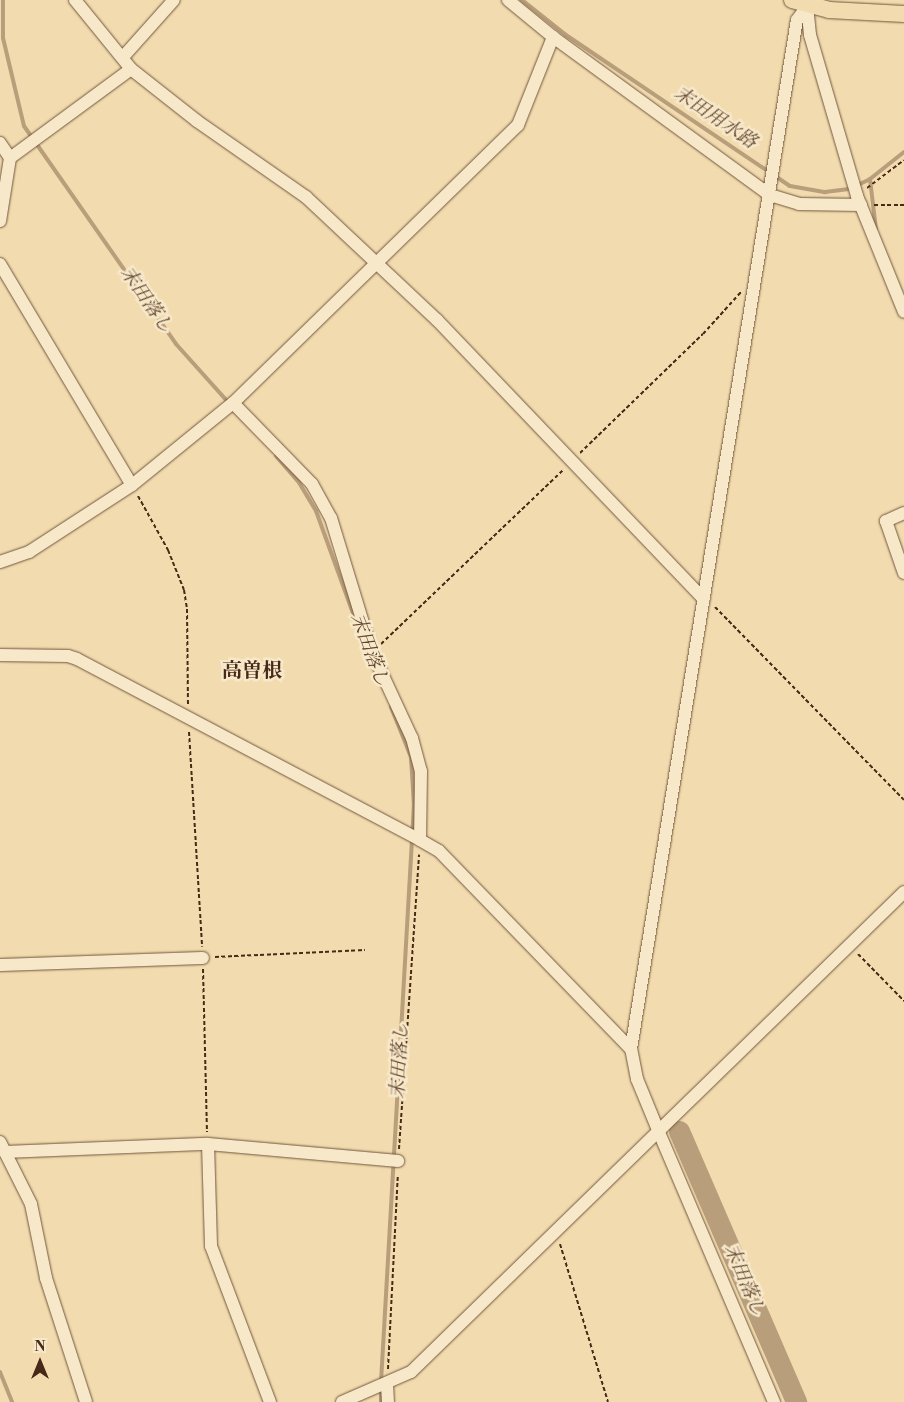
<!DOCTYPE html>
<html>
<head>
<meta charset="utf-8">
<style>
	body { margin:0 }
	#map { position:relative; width:904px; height:1402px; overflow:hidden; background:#f2dbae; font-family:"Libre Bodoni","Noto Serif JP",serif }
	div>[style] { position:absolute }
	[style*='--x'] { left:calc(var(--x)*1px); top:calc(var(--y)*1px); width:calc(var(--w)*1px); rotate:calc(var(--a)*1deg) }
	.stream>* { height:4px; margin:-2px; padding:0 2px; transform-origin:2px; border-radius:2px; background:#b89e7b }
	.river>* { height:21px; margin:-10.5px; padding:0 10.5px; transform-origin:10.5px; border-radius:10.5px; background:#b89e7b }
	.path>* { height:2px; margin-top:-1px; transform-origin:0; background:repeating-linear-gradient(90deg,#472917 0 4px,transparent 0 6.5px) }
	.roads { filter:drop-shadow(0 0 1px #72563d) drop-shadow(0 0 1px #72563d) }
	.minor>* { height:12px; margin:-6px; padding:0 6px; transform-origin:6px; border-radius:6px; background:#f7e8ca }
	.major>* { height:16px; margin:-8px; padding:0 8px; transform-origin:8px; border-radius:8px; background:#f2dbae }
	span { translate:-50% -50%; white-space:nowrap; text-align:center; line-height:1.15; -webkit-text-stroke:5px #f7e8ca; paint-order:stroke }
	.water-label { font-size:19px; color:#634630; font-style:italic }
	.quarter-label { font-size:20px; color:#472917; font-weight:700 }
	.north { position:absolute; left:15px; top:1337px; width:50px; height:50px; -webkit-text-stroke:4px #f7e8ca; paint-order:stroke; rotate:0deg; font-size:14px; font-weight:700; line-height:20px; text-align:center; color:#472917 }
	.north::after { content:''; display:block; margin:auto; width:18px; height:22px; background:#472917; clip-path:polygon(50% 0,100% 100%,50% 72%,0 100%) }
</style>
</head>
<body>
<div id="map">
	<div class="stream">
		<div style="--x:3;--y:0;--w:38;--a:90"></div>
		<div style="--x:3;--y:38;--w:90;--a:76.6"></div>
		<div style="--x:24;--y:126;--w:266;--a:55.1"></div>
		<div style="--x:176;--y:344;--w:78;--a:48.1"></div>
		<div style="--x:522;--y:0;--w:56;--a:38.5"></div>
		<div style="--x:566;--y:35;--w:270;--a:34"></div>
		<div style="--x:790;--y:186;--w:36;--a:10"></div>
		<div style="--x:825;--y:192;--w:24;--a:-7"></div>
		<div style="--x:849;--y:189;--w:23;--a:-25"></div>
		<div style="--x:870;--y:179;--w:43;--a:-38.5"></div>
		<div style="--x:870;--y:179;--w:50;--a:83.2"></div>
		<div style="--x:276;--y:456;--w:33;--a:49"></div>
		<div style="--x:298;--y:481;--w:35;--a:59"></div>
		<div style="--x:316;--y:511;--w:120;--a:70.1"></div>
		<div style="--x:0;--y:1372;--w:32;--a:68"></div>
		<div style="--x:381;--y:1382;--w:578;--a:-86.73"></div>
		<div style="--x:414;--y:805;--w:48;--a:-93.6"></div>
		<div style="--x:411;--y:757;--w:54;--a:-111.8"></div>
		<div style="--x:381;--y:1389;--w:13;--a:90"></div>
	</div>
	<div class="river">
		<div style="--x:679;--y:1131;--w:295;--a:66.6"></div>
	</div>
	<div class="path">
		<div style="--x:867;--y:188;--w:46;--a:-37.1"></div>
		<div style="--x:874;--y:205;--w:30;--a:0"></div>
		<div style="--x:580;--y:453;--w:171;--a:-44.1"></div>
		<div style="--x:703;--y:334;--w:57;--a:-47.9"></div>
		<div style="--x:138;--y:496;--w:62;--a:60.9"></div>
		<div style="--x:168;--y:550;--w:43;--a:68.2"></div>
		<div style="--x:184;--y:590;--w:19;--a:81"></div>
		<div style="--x:187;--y:609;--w:96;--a:89.4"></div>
		<div style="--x:715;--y:607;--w:270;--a:45.6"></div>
		<div style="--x:381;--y:644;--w:253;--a:-43.7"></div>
		<div style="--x:189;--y:732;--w:215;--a:86.5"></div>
		<div style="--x:858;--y:954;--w:66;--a:45.6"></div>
		<div style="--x:215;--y:957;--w:150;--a:-2.7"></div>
		<div style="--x:203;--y:969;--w:163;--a:88.6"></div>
		<div style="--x:399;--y:1149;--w:295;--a:-86.1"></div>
		<div style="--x:560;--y:1244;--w:165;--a:73.1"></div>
		<div style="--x:388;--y:1369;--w:195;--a:-87.1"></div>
	</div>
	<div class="roads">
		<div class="minor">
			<div style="--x:75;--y:0;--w:89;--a:50.9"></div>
			<div style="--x:131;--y:69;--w:84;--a:38.2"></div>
			<div style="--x:197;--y:121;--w:133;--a:34.9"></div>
			<div style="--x:306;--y:197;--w:180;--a:43.2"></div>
			<div style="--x:437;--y:320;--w:386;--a:46.3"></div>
			<div style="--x:508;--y:0;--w:58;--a:39.4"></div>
			<div style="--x:553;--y:37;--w:268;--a:36.1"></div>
			<div style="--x:770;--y:195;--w:30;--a:17"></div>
			<div style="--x:799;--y:204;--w:62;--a:0.9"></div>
			<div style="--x:807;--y:6;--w:29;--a:84"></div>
			<div style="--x:810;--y:35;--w:168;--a:73.7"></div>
			<div style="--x:857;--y:196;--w:125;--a:67.9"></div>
			<div style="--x:123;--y:57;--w:76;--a:-48.2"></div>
			<div style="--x:0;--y:143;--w:18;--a:56"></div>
			<div style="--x:10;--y:158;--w:64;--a:99"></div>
			<div style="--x:10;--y:158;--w:150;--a:-36.3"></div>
			<div style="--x:0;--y:264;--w:257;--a:59.2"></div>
			<div style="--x:233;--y:403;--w:113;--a:45.7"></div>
			<div style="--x:312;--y:484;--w:39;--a:61"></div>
			<div style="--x:331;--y:518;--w:140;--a:73"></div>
			<div style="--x:372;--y:652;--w:95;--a:65.1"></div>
			<div style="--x:412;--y:738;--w:34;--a:75"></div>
			<div style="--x:421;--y:771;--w:69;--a:90.8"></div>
			<div style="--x:904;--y:513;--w:20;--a:156"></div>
			<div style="--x:886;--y:521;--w:55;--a:70.9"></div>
			<div style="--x:0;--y:562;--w:31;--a:-19"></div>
			<div style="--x:29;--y:552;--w:123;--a:-33"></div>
			<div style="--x:132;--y:485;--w:130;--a:-39.1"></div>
			<div style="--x:233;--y:403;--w:398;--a:-44.3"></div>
			<div style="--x:518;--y:125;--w:95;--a:-68.3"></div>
			<div style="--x:0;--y:655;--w:68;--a:0.8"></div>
			<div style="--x:68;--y:656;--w:9;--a:18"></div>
			<div style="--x:77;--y:659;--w:388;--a:27.8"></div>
			<div style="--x:420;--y:840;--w:22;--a:30"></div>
			<div style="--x:439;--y:851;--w:276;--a:45.9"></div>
			<div style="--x:0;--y:965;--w:203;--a:-2"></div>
			<div style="--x:0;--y:1142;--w:69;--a:63.4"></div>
			<div style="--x:31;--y:1204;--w:76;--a:78.5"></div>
			<div style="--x:46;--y:1278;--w:130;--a:72.1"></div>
			<div style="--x:208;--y:1144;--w:102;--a:88.3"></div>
			<div style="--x:211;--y:1246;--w:167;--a:69.3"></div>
			<div style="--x:5;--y:1152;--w:203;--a:-2.3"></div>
			<div style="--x:208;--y:1144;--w:191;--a:5.1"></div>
			<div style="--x:387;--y:1384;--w:18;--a:87"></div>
			<div style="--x:342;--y:1402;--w:75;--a:-23.5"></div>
			<div style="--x:411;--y:1372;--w:688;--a:-44.23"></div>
			<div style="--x:774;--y:1402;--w:296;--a:-113.1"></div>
			<div style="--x:658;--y:1130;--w:55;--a:-112.4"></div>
			<div style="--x:637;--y:1079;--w:31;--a:-101"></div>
			<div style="--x:631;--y:1049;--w:1042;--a:-80.84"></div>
			<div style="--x:797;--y:20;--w:17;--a:-54"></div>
		</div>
		<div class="major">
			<div style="--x:792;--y:0;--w:38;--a:15"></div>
			<div style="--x:829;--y:10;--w:75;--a:3.1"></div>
		</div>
	</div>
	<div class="water-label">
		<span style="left:715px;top:118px;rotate:34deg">末田用水路</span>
		<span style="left:146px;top:300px;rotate:55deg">末田落し</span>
		<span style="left:369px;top:650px;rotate:69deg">末田落し</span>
		<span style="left:400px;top:1061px;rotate:-87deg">末田落し</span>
		<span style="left:744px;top:1280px;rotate:67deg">末田落し</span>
	</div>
	<div class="quarter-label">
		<span style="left:252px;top:671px">高曽根</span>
	</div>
	<div class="north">N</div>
</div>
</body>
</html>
